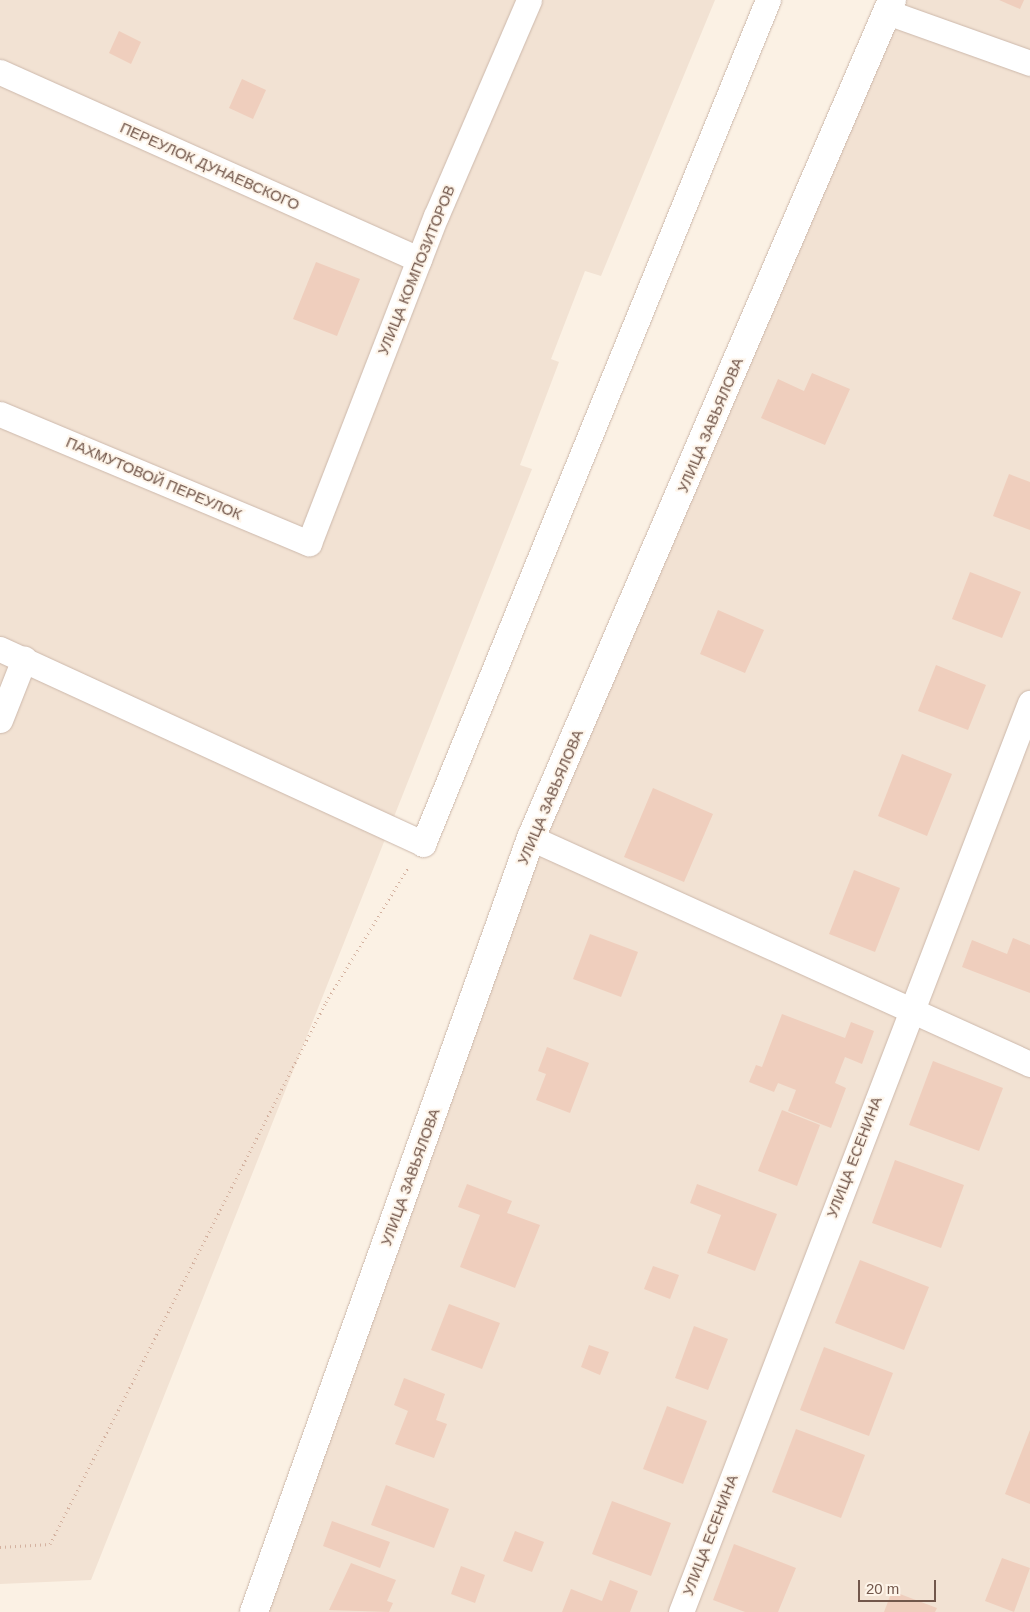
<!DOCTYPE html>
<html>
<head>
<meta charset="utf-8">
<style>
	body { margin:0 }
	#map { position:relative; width:1030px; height:1612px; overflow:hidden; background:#fbf1e4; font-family:Helvetica,sans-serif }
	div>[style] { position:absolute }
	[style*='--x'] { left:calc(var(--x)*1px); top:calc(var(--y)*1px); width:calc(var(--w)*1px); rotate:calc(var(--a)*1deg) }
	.residential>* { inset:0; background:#f2e2d3 }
	.building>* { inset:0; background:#efcebd }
	.path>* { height:3px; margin-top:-1.5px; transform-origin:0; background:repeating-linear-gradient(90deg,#d4b2a0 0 1px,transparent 0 5px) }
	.roads { filter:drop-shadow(0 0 1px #ccb8ab) drop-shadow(0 0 1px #ccb8ab) }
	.minor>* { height:25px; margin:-12.5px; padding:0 12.5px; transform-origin:12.5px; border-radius:12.5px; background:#fff }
	.tertiary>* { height:28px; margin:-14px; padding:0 14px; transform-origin:14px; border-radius:14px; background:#fff }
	span { translate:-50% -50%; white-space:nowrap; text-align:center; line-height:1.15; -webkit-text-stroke:4px #fef5ea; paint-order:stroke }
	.street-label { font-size:15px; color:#72574b }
	.scale { position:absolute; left:858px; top:1580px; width:78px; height:22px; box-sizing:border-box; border:2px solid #72574b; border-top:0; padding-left:6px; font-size:15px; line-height:18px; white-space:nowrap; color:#72574b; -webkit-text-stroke:4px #fef5ea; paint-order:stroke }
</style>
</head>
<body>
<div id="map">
	<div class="residential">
		<div style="clip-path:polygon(0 0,715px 0,601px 276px,585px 271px,551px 359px,559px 362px,520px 465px,532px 469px,91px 1580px,0 1584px)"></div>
		<div style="clip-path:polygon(892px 0,1030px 0,1030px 1612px,254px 1612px,531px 838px)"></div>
	</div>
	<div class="building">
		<div style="clip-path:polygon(999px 0,1024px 0,1020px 9px)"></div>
		<div style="clip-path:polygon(119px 31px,141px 42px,131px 64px,109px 53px)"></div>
		<div style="clip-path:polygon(242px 79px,266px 90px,253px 119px,229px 108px)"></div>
		<div style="clip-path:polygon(316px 262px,360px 279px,337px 336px,293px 319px)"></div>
		<div style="clip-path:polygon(812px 373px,850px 389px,825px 445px,761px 418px,778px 379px,804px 391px)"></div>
		<div style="clip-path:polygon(1009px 474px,1030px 482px,1030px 530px,993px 516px)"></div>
		<div style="clip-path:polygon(970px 572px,1021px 592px,1002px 638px,952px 619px)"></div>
		<div style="clip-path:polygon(718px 610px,764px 630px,745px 673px,700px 654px)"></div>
		<div style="clip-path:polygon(936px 665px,986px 685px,968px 730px,918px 711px)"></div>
		<div style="clip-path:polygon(902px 754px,952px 774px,927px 836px,878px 816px)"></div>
		<div style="clip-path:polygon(653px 788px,713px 814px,684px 882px,624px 857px)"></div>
		<div style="clip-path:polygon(854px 870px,900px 888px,875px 952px,829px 934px)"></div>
		<div style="clip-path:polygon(590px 934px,638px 952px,621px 997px,573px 979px)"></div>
		<div style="clip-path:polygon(1013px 938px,1030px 945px,1030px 993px,962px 967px,972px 940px,1007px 954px)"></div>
		<div style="clip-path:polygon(782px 1014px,845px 1038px,851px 1022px,874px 1031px,862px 1064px,845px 1057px,835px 1083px,846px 1088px,831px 1128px,788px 1111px,796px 1090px,778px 1083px,774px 1092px,749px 1082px,756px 1065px,762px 1067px)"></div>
		<div style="clip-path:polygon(547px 1047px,589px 1063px,570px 1113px,536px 1100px,546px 1074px,538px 1071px)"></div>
		<div style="clip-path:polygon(933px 1061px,1003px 1088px,979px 1151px,909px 1125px)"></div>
		<div style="clip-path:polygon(782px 1110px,820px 1125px,797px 1186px,758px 1171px)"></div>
		<div style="clip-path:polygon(895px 1160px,964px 1185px,941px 1248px,872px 1223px)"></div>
		<div style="clip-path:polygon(467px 1184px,512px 1201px,507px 1213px,540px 1225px,515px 1288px,460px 1267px,480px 1215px,458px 1207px)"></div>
		<div style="clip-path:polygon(697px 1184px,777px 1214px,755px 1271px,707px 1253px,721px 1215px,690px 1203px)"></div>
		<div style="clip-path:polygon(860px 1260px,929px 1287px,904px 1350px,835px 1323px)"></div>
		<div style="clip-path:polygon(653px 1266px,679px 1275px,670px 1299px,644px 1289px)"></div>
		<div style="clip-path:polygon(449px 1304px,500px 1323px,482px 1369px,431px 1350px)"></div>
		<div style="clip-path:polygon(694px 1326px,728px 1339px,708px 1390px,675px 1378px)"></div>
		<div style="clip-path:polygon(589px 1345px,609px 1352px,600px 1375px,581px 1367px)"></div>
		<div style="clip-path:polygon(824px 1347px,893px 1373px,869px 1436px,800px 1410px)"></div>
		<div style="clip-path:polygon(404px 1378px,445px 1394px,436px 1420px,447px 1424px,434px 1458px,395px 1444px,408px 1411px,394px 1405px)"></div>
		<div style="clip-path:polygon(667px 1406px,707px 1421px,683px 1484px,643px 1469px)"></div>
		<div style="clip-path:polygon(796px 1429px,865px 1455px,841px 1518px,772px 1492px)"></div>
		<div style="clip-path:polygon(1030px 1430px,1030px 1504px,1005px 1494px)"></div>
		<div style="clip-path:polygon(386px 1485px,449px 1509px,434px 1548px,371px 1525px)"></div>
		<div style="clip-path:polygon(612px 1501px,671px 1523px,651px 1576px,592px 1554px)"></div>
		<div style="clip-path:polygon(332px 1521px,390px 1542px,380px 1568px,323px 1546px)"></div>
		<div style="clip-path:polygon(515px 1531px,544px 1542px,532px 1572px,503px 1561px)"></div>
		<div style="clip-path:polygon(734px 1544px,796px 1568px,778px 1612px,745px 1612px,713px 1600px)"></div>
		<div style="clip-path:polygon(1002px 1558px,1030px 1568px,1014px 1612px,985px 1601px)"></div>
		<div style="clip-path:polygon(351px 1563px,396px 1580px,387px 1601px,393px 1603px,389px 1612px,329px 1610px)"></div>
		<div style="clip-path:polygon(461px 1566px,485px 1575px,475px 1603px,451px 1594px)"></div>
		<div style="clip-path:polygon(610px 1580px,638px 1591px,630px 1612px,562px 1612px,571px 1589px,602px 1601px)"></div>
		<div style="clip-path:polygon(892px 1591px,937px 1608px,935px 1612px,884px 1612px)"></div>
	</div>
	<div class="path">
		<div style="--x:0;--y:1547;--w:50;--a:-3.4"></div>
		<div style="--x:50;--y:1544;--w:608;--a:-63.01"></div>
		<div style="--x:326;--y:1002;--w:159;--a:-58.6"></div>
	</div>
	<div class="roads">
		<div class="minor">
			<div style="--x:887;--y:12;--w:152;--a:19.6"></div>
			<div style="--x:0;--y:72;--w:459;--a:24.1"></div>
			<div style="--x:0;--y:414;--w:335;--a:22.7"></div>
			<div style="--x:309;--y:543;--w:351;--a:-68.8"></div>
			<div style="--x:436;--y:216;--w:235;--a:-66.7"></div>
			<div style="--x:0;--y:649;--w:466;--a:24.7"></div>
			<div style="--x:423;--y:844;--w:912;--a:-67.77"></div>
			<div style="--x:0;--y:720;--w:66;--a:-68.5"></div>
			<div style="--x:531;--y:838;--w:548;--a:24.37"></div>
			<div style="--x:681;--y:1612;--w:974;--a:-69"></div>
		</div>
		<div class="tertiary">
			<div style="--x:254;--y:1612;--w:822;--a:-70.31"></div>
			<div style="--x:531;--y:838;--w:912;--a:-66.69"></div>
		</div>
	</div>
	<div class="street-label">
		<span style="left:210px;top:166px;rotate:24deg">ПЕРЕУЛОК ДУНАЕВСКОГО</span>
		<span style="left:416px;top:270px;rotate:-68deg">УЛИЦА КОМПОЗИТОРОВ</span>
		<span style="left:710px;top:425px;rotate:-67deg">УЛИЦА ЗАВЬЯЛОВА</span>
		<span style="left:154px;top:478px;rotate:23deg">ПАХМУТОВОЙ ПЕРЕУЛОК</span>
		<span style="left:550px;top:797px;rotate:-67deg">УЛИЦА ЗАВЬЯЛОВА</span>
		<span style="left:854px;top:1157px;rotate:-69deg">УЛИЦА ЕСЕНИНА</span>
		<span style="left:410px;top:1177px;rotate:-70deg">УЛИЦА ЗАВЬЯЛОВА</span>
		<span style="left:710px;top:1535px;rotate:-69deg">УЛИЦА ЕСЕНИНА</span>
	</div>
	<div class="scale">20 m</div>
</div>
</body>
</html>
